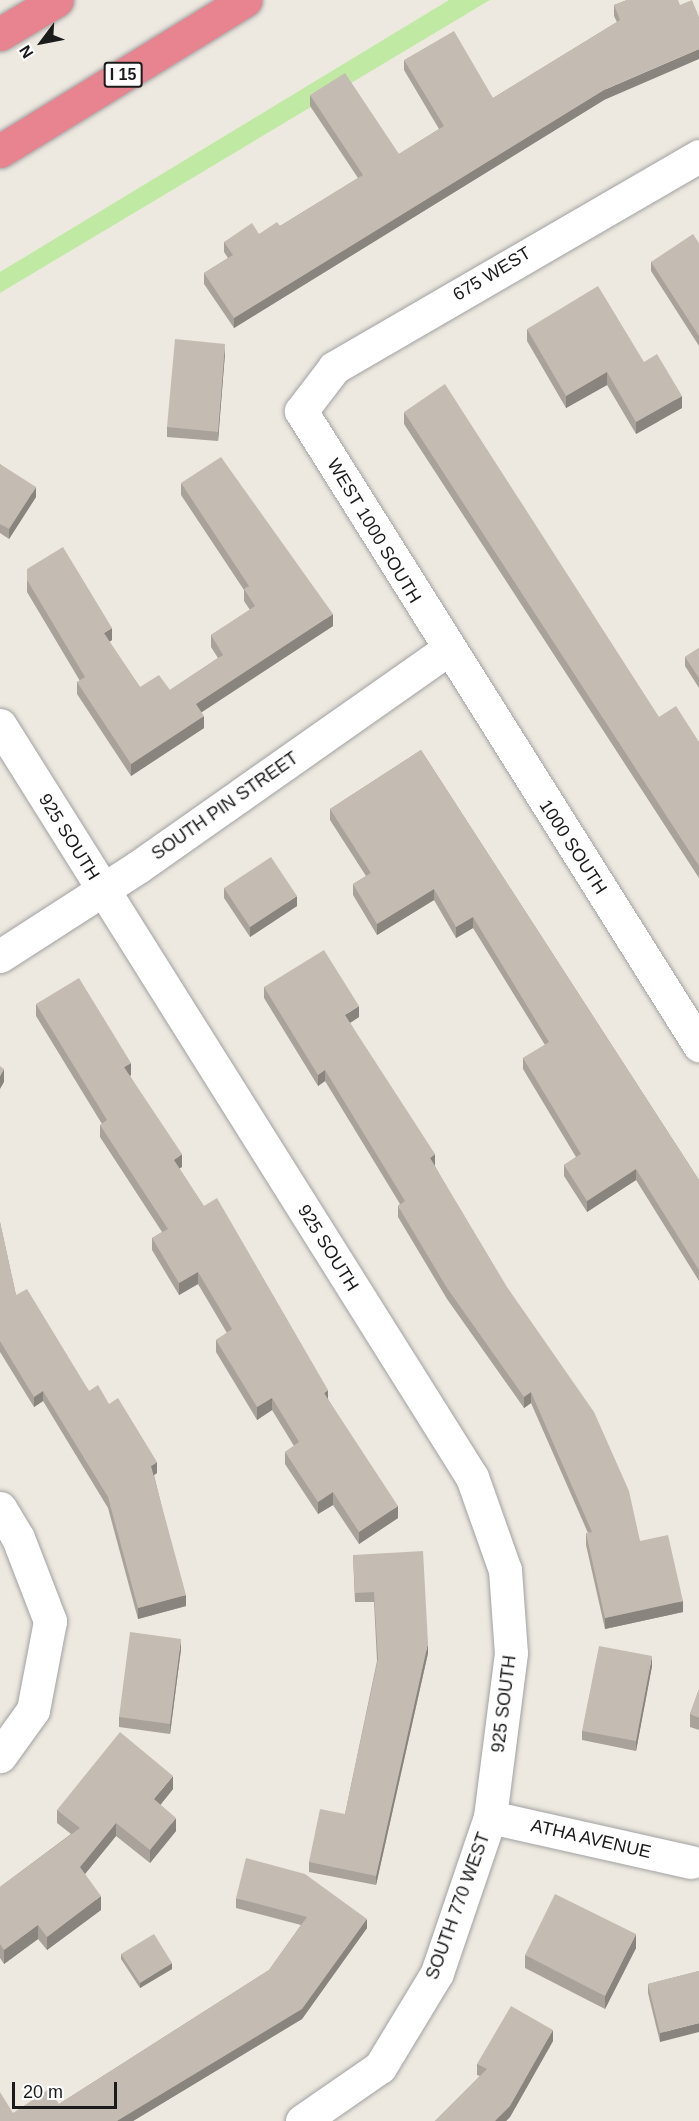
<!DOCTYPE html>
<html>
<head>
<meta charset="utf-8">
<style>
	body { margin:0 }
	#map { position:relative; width:699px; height:2121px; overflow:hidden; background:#ede9e0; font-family:Arial,sans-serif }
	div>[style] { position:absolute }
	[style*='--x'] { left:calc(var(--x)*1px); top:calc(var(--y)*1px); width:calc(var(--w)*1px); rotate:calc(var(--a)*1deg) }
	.grass>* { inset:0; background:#c0eaa3 }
	.roads { filter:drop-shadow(0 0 2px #a2a2a2) drop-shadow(0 0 2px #a2a2a2) }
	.minor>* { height:33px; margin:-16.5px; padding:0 16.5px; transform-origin:16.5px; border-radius:16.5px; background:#fff }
	.highway>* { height:33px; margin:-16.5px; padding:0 16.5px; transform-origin:16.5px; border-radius:16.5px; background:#e8848f }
	.wall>* { inset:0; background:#a9a29a }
	.shaded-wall>* { inset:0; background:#89847d }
	.building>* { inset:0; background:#c4bcb3 }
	span { translate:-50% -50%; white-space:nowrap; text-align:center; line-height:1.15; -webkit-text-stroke:4.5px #fff; paint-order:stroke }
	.shield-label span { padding:2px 4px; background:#fff; border:2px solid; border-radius:4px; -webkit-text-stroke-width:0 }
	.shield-label { font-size:16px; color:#1b1b1b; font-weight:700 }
	.street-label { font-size:18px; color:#1b1b1b }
	.north { position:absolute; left:12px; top:12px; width:60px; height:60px; -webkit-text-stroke:4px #fff; paint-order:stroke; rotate:238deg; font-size:16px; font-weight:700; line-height:24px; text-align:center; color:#1b1b1b }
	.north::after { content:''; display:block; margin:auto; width:21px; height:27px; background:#1b1b1b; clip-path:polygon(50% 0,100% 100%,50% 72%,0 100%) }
	.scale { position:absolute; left:12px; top:2082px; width:105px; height:27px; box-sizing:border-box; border:3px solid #1b1b1b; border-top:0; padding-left:8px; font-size:18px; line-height:21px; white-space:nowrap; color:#1b1b1b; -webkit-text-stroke:4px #fff; paint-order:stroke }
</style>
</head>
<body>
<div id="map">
	<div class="grass">
		<div style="clip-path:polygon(449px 0,490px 0,0 293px,0 272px)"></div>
	</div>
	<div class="roads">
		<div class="minor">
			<div style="--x:699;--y:156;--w:422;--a:149.9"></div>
			<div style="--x:334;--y:368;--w:54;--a:127.5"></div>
			<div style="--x:301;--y:411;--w:749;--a:57.88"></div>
			<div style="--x:0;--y:725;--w:888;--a:57.89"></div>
			<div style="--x:472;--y:1477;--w:99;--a:70.5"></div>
			<div style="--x:505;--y:1570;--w:83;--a:85.9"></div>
			<div style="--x:511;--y:1653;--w:165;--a:97.3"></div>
			<div style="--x:490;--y:1817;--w:165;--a:108.8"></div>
			<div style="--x:437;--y:1973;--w:110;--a:121.2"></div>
			<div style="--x:380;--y:2067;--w:95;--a:145.3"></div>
			<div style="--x:0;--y:956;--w:164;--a:-32.8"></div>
			<div style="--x:138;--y:867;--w:378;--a:-35.1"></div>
			<div style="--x:0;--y:1508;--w:35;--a:59"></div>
			<div style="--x:18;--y:1538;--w:89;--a:68.9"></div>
			<div style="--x:50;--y:1621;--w:91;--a:100.8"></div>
			<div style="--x:33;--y:1710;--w:57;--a:125.7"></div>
			<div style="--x:490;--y:1817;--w:206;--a:12.6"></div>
		</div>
		<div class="highway">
			<div style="--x:0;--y:34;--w:66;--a:-30.8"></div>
			<div style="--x:0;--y:151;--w:288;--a:-31.6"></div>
		</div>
	</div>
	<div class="wall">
		<div style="clip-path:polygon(627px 0,604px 100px,234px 328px,204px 284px,204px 273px,228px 258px,224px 252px,224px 242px,259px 234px,280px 226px,358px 178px,310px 106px,310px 95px,399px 154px,439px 129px,404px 70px,404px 60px,493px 98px,617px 22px,614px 16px,614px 5px)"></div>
		<div style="clip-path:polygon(699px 243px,699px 346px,651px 271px,651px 262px)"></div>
		<div style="clip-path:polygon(527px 329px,644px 362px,682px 408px,636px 434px,607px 385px,566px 408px,527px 341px)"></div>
		<div style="clip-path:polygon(225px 353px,218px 441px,167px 437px,167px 427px)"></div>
		<div style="clip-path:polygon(404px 412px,659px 717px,699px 742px,699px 878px,404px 424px)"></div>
		<div style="clip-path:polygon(0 464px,36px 497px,9px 539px,0 533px)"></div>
		<div style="clip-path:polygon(181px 483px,333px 626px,201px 712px,204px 728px,131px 776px,77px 694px,77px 682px,80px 681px,27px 592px,27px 569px,112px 640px,109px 642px,140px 687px,170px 690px,218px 658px,211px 647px,211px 635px,250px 610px,244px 601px,244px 590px,181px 495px)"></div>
		<div style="clip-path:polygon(699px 648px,699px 688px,685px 666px,685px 657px)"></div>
		<div style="clip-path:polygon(421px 750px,699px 1180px,699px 1281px,636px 1180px,587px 1212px,564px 1176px,564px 1165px,576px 1157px,523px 1069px,523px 1058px,545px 1045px,473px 928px,456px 938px,434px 900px,377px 935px,353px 895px,353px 884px,366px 876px,330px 820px,330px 809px)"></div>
		<div style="clip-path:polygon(224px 888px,297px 906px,250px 937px,224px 898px)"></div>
		<div style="clip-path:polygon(264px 987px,359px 1017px,350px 1023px,435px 1166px,640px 1541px,683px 1612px,605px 1629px,586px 1545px,586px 1533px,588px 1533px,531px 1403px,524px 1408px,447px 1299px,398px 1217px,398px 1206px,400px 1204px,325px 1081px,318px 1086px,264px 998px)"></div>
		<div style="clip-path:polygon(36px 1004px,131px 1075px,130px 1076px,182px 1167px,179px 1168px,328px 1399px,398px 1518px,359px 1544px,333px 1505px,318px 1514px,285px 1464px,285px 1452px,294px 1446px,272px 1410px,257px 1420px,216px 1352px,216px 1340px,227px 1333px,198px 1284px,179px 1295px,152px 1250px,152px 1238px,162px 1232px,100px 1137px,100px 1125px,102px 1124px,36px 1016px)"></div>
		<div style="clip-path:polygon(0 1222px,16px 1295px,89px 1391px,109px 1404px,157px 1473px,154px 1475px,186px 1606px,138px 1619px,108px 1508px,43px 1401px,34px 1407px,0 1352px)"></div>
		<div style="clip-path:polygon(353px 1555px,428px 1653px,376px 1885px,309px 1872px,309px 1862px,345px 1814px,377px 1661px,374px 1602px,355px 1602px)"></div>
		<div style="clip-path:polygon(181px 1649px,170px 1734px,119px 1727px,119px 1717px)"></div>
		<div style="clip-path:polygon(652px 1666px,636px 1751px,582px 1740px,582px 1731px)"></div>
		<div style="clip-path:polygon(699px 1689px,699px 1730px,690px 1727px,690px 1714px)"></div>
		<div style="clip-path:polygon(173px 1789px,160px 1805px,176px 1831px,150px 1863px,116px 1836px,85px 1874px,101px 1910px,47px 1950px,38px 1939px,4px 1964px,0 1958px,0 1887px,71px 1834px,57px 1823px,57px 1810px)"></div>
		<div style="clip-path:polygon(236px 1898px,367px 1928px,302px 2019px,133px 2121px,0 2121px,13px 2113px,59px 2104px,269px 1970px,301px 1925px,236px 1908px)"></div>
		<div style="clip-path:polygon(636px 1948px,605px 2009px,525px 1968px,525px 1955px)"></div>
		<div style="clip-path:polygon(121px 1954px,172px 1969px,140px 1988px,121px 1959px)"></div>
		<div style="clip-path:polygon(699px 1971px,660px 2042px,648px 1993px,648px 1984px)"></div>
		<div style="clip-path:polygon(553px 2041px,510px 2117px,506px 2121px,435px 2121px,480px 2076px,477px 2075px,477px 2064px)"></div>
	</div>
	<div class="shaded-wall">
		<div style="clip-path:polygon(699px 49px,699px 59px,604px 100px,234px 328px,234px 318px,604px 90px)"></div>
		<div style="clip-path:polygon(225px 344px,225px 353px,218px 441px,218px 432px)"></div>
		<div style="clip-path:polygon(607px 372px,607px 385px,566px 408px,566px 396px)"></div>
		<div style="clip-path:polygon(682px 396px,682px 408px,636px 434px,636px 422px)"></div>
		<div style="clip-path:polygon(36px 487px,36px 497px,9px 539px,9px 529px)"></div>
		<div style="clip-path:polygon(333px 614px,333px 626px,196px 716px,196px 704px)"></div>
		<div style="clip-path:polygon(112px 628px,112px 640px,104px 645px,104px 633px)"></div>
		<div style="clip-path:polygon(204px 716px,204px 728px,131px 776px,131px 764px)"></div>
		<div style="clip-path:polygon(434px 889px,434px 900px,377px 935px,377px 924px)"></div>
		<div style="clip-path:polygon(297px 896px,297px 906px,250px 937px,250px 927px)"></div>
		<div style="clip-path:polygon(473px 917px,473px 928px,456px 938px,456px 927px)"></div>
		<div style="clip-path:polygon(359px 1006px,359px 1017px,345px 1026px,345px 1015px)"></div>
		<div style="clip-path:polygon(131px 1063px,131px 1075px,124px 1079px,124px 1067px)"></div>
		<div style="clip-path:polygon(4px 1069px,4px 1082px,0 1089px,0 1076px)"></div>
		<div style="clip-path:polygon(325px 1070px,325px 1081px,318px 1086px,318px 1075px)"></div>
		<div style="clip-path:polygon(182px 1154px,182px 1167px,174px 1172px,174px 1160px)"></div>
		<div style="clip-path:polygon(435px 1154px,435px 1166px,430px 1158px)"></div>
		<div style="clip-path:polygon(636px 1169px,636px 1180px,587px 1212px,587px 1201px)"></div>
		<div style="clip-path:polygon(198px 1272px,198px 1284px,179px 1295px,179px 1283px)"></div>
		<div style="clip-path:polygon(328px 1390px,328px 1402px,324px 1393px)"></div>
		<div style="clip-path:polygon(43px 1391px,43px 1401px,34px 1407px,34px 1397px)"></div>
		<div style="clip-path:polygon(531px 1392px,531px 1403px,524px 1408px,524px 1397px)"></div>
		<div style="clip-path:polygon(272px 1398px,272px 1410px,257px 1420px,257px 1407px)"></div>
		<div style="clip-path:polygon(157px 1462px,157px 1473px,151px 1477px,151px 1466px)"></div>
		<div style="clip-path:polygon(333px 1492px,333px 1505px,318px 1514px,318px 1502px)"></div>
		<div style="clip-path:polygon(398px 1506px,398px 1518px,359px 1544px,359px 1532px)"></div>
		<div style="clip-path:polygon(186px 1595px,186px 1606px,138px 1619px,138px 1608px)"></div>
		<div style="clip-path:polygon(683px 1601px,683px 1612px,605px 1629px,605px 1618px)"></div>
		<div style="clip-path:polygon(181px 1639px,181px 1649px,170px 1734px,170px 1724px)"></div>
		<div style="clip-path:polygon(428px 1643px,428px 1653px,376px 1885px,376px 1876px)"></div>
		<div style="clip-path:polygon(652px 1656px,652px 1666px,636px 1751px,636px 1741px)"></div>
		<div style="clip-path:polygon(173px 1776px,173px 1789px,154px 1813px,154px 1799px)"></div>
		<div style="clip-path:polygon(176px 1818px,176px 1831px,150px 1863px,150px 1850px)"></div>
		<div style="clip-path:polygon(116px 1823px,116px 1836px,80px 1880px,80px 1867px)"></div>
		<div style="clip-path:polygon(101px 1896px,101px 1910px,47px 1950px,47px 1937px)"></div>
		<div style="clip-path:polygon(367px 1919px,367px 1928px,302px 2019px,133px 2121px,117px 2121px)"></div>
		<div style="clip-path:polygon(38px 1925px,38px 1939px,4px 1964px,4px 1950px)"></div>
		<div style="clip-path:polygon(636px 1934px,636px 1948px,605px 2009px,605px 1996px)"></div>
		<div style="clip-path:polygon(172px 1963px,172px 1969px,140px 1988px,140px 1983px)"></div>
		<div style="clip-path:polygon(699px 2023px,699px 2032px,660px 2042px,660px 2033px)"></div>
		<div style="clip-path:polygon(553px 2030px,553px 2041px,510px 2117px,506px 2121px,495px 2121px)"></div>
	</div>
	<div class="building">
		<div style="clip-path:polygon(627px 0,678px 0,680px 5px,692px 0,699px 17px,699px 49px,604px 90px,234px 318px,204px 273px,233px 255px,224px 242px,252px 223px,259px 234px,277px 222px,280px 226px,363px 175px,310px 95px,345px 73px,399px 154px,444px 126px,404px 60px,454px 31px,493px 98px,620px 20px,614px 5px)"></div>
		<div style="clip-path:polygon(693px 234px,699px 243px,699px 336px,651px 262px)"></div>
		<div style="clip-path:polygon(598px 286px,644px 362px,657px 354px,682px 396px,636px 422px,607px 372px,566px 396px,527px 329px)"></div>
		<div style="clip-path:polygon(175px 339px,225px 344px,218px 432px,167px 427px)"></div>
		<div style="clip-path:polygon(445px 384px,659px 717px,676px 706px,699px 742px,699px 866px,404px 412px)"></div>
		<div style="clip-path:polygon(221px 457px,333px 614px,196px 704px,204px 716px,131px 764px,77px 682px,85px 677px,27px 580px,27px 569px,63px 547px,112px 628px,104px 633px,140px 687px,159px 675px,170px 690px,223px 655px,211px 635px,255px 606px,244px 589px,249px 586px,181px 483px)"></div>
		<div style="clip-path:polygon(0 464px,36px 487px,9px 529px,0 524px)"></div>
		<div style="clip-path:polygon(699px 648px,699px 678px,685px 657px)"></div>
		<div style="clip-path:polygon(421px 750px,699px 1180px,699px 1270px,636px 1169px,587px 1201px,564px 1165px,581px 1154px,523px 1058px,549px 1042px,473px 917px,456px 927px,434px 889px,377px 924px,353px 884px,371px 873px,330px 809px)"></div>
		<div style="clip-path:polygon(271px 857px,297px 896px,250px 927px,224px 888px)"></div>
		<div style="clip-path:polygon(324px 950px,359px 1006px,345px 1015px,435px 1154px,430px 1158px,507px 1287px,594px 1412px,629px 1491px,640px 1541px,668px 1535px,683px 1601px,605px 1618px,586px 1533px,592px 1532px,531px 1392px,524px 1397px,447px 1288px,398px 1206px,405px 1201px,325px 1070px,318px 1075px,264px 987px)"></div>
		<div style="clip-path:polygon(79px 978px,131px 1063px,124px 1067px,182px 1154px,174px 1160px,204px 1206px,217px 1198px,328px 1390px,324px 1393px,398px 1506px,359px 1532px,333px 1492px,318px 1502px,285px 1452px,299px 1442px,272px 1398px,257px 1407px,216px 1340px,232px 1329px,198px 1272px,179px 1283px,152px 1238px,168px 1229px,100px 1125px,107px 1120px,36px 1004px)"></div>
		<div style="clip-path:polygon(0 1066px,4px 1069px,0 1076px)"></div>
		<div style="clip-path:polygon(0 1222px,16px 1295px,27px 1289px,89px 1391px,98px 1385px,109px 1404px,118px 1398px,157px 1462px,151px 1466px,186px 1595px,138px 1608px,108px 1497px,43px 1391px,34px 1397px,0 1341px)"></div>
		<div style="clip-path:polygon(423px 1551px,428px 1643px,376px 1876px,309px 1862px,320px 1809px,345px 1814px,378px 1659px,374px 1592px,355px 1593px,353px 1555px)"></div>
		<div style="clip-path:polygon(130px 1632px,181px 1639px,170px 1724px,119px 1717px)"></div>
		<div style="clip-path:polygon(599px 1646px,652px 1656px,636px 1741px,582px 1731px)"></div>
		<div style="clip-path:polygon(699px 1689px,699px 1718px,690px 1714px)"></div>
		<div style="clip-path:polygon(120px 1732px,173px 1776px,154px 1799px,176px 1818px,150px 1850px,116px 1823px,80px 1867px,101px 1896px,47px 1937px,38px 1925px,4px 1950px,0 1944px,0 1887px,80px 1828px,57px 1810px)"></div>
		<div style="clip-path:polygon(246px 1858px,305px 1874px,367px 1919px,302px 2009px,117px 2121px,0 2121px,0 2092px,13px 2113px,49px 2089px,59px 2104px,269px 1970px,307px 1917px,236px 1898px)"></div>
		<div style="clip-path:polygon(555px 1894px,636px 1934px,605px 1996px,525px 1955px)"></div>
		<div style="clip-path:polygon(154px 1934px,172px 1963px,140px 1983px,121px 1954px)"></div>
		<div style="clip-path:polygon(699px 1971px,699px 2023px,660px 2033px,648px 1984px)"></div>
		<div style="clip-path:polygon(511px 2006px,553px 2030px,510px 2106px,495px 2121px,435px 2121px,487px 2069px,477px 2064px)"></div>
	</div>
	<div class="shield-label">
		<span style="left:123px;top:75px">I 15</span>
	</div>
	<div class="street-label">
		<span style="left:492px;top:274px;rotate:-31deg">675 WEST</span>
		<span style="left:374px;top:531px;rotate:59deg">WEST 1000 SOUTH</span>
		<span style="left:225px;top:806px;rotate:-35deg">SOUTH PIN STREET</span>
		<span style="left:69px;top:837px;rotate:58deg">925 SOUTH</span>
		<span style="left:573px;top:847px;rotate:57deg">1000 SOUTH</span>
		<span style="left:328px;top:1248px;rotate:58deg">925 SOUTH</span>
		<span style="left:504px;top:1704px;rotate:-83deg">925 SOUTH</span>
		<span style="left:591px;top:1839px;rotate:13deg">ATHA AVENUE</span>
		<span style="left:458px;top:1906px;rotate:-70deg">SOUTH 770 WEST</span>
	</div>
	<div class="north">N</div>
	<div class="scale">20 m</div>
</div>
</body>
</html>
